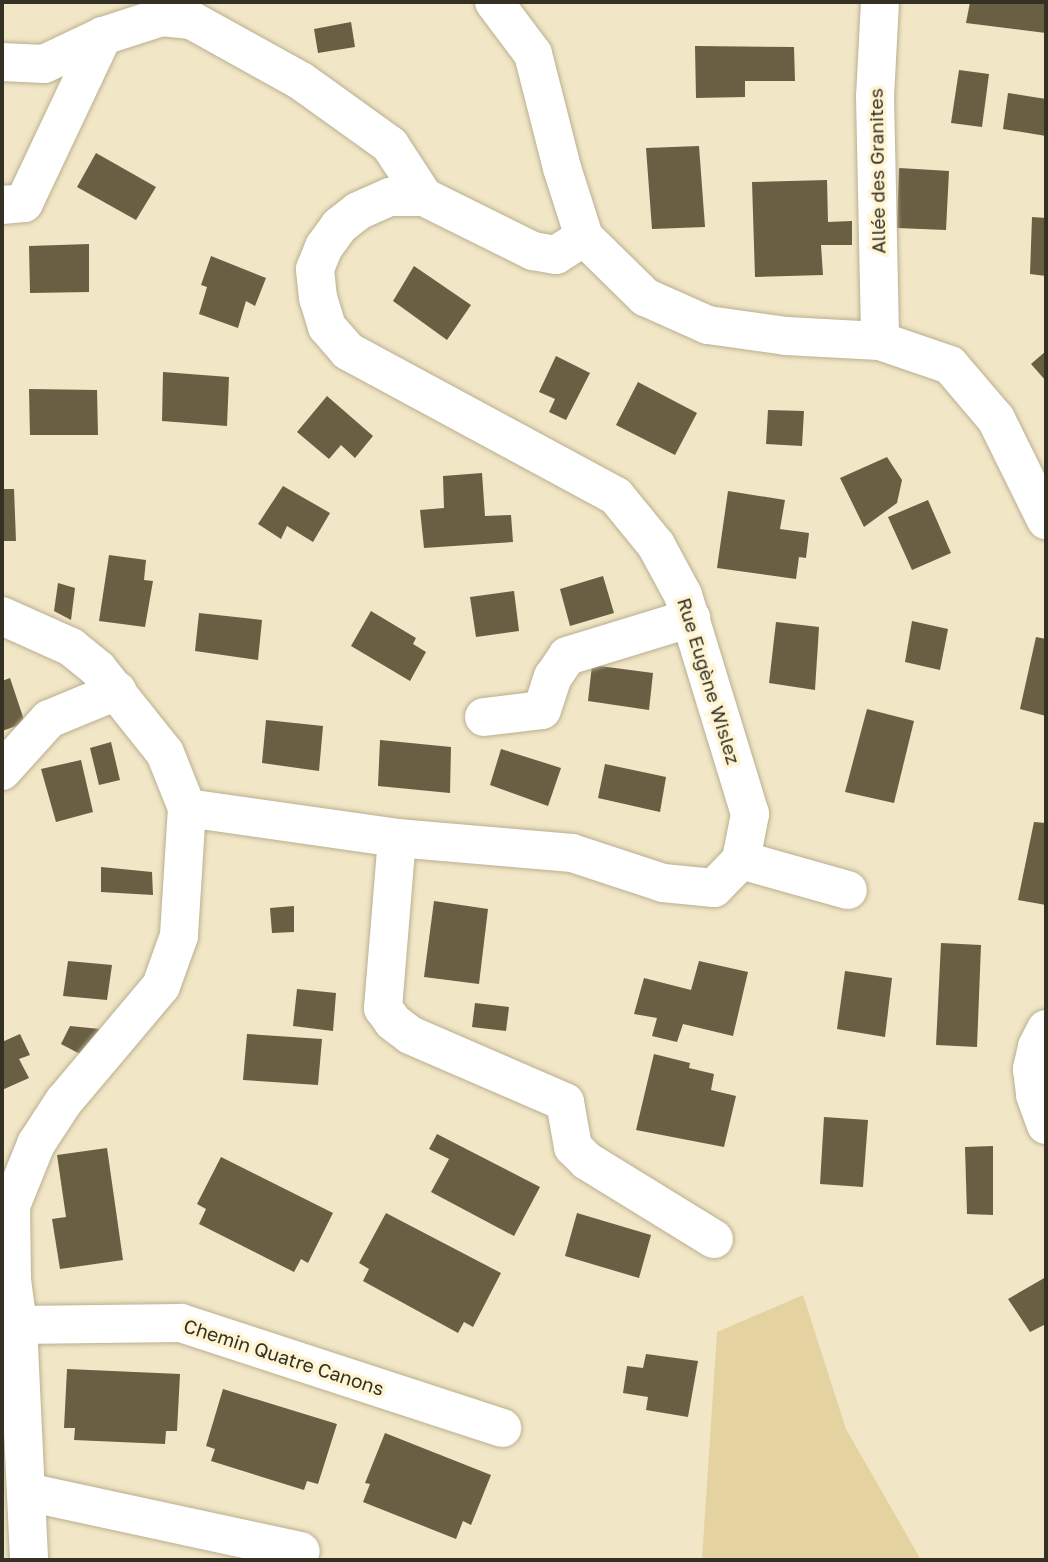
<!DOCTYPE html>
<html>
<head>
<meta charset="utf-8">
<style>
	body { margin:0 }
	#map { position:relative; width:1048px; height:1562px; overflow:hidden; background:#f1e6c6; font-family:"Golos Text",sans-serif }
	div>[style] { position:absolute }
	[style*='--x'] { left:calc(var(--x)*1px); top:calc(var(--y)*1px); width:calc(var(--w)*1px); rotate:calc(var(--a)*1deg) }
	.green>* { inset:0; background:#e4d3a1 }
	.building>* { inset:0; background:#695f43 }
	.roads { filter:drop-shadow(0 0 2px #b9af8f) drop-shadow(0 0 2px #b9af8f) }
	.minor>* { height:38px; margin:-19px; padding:0 19px; transform-origin:19px; border-radius:19px; background:#fff }
	span { translate:-50% -50%; white-space:nowrap; text-align:center; line-height:1.15; -webkit-text-stroke:7px #fff4d3; paint-order:stroke }
	.street-label { font-size:19px; color:#343023 }
	.frame { position:absolute; inset:0; border:4px solid #343023; pointer-events:none }
</style>
</head>
<body>
<div id="map">
	<div class="green">
		<div style="clip-path:polygon(803px 1295px,846px 1429px,921px 1560px,702px 1560px,717px 1332px)"></div>
	</div>
	<div class="building">
		<div style="clip-path:polygon(970px 2px,1046px 2px,1046px 33px,966px 23px)"></div>
		<div style="clip-path:polygon(351px 22px,355px 47px,318px 53px,314px 29px)"></div>
		<div style="clip-path:polygon(695px 46px,794px 47px,795px 81px,745px 81px,745px 97px,696px 98px)"></div>
		<div style="clip-path:polygon(959px 70px,989px 74px,982px 127px,951px 123px)"></div>
		<div style="clip-path:polygon(1008px 93px,1046px 99px,1046px 136px,1003px 129px)"></div>
		<div style="clip-path:polygon(699px 146px,705px 227px,652px 229px,646px 148px)"></div>
		<div style="clip-path:polygon(96px 153px,156px 187px,136px 220px,77px 187px)"></div>
		<div style="clip-path:polygon(899px 168px,949px 171px,946px 230px,897px 228px)"></div>
		<div style="clip-path:polygon(827px 180px,828px 222px,852px 221px,852px 245px,821px 245px,823px 275px,755px 277px,752px 182px)"></div>
		<div style="clip-path:polygon(1032px 217px,1046px 218px,1046px 276px,1030px 274px)"></div>
		<div style="clip-path:polygon(89px 244px,89px 292px,30px 293px,29px 246px)"></div>
		<div style="clip-path:polygon(211px 256px,266px 278px,255px 306px,246px 301px,238px 328px,199px 314px,207px 287px,201px 285px)"></div>
		<div style="clip-path:polygon(414px 266px,471px 305px,447px 340px,393px 301px)"></div>
		<div style="clip-path:polygon(1046px 351px,1046px 381px,1031px 364px)"></div>
		<div style="clip-path:polygon(556px 356px,590px 373px,566px 420px,549px 412px,555px 399px,539px 392px)"></div>
		<div style="clip-path:polygon(163px 372px,229px 377px,227px 426px,162px 421px)"></div>
		<div style="clip-path:polygon(638px 382px,697px 413px,675px 455px,616px 425px)"></div>
		<div style="clip-path:polygon(29px 389px,97px 390px,98px 435px,30px 435px)"></div>
		<div style="clip-path:polygon(327px 396px,373px 436px,355px 458px,341px 445px,329px 459px,297px 432px)"></div>
		<div style="clip-path:polygon(768px 410px,804px 411px,802px 446px,766px 444px)"></div>
		<div style="clip-path:polygon(887px 457px,902px 480px,897px 503px,864px 527px,840px 478px)"></div>
		<div style="clip-path:polygon(482px 473px,485px 516px,511px 515px,513px 542px,424px 548px,420px 510px,444px 508px,443px 476px)"></div>
		<div style="clip-path:polygon(283px 486px,330px 513px,313px 542px,287px 526px,281px 539px,258px 524px)"></div>
		<div style="clip-path:polygon(2px 489px,14px 489px,16px 541px,2px 541px)"></div>
		<div style="clip-path:polygon(728px 491px,785px 500px,780px 529px,809px 533px,806px 558px,799px 557px,796px 579px,717px 568px)"></div>
		<div style="clip-path:polygon(928px 500px,951px 553px,912px 570px,888px 517px)"></div>
		<div style="clip-path:polygon(109px 555px,146px 560px,144px 580px,153px 581px,145px 627px,99px 621px)"></div>
		<div style="clip-path:polygon(603px 576px,614px 613px,570px 626px,560px 589px)"></div>
		<div style="clip-path:polygon(58px 583px,75px 588px,71px 620px,54px 611px)"></div>
		<div style="clip-path:polygon(514px 591px,519px 631px,476px 637px,470px 597px)"></div>
		<div style="clip-path:polygon(371px 611px,416px 638px,413px 644px,426px 652px,410px 681px,351px 646px)"></div>
		<div style="clip-path:polygon(199px 613px,262px 620px,258px 660px,195px 651px)"></div>
		<div style="clip-path:polygon(912px 621px,948px 629px,940px 670px,905px 662px)"></div>
		<div style="clip-path:polygon(776px 622px,819px 627px,815px 690px,769px 683px)"></div>
		<div style="clip-path:polygon(1036px 637px,1046px 639px,1046px 716px,1020px 709px)"></div>
		<div style="clip-path:polygon(592px 665px,653px 673px,649px 710px,588px 701px)"></div>
		<div style="clip-path:polygon(10px 678px,25px 723px,2px 731px,2px 681px)"></div>
		<div style="clip-path:polygon(867px 709px,914px 721px,894px 803px,845px 792px)"></div>
		<div style="clip-path:polygon(266px 720px,323px 726px,319px 771px,262px 763px)"></div>
		<div style="clip-path:polygon(380px 740px,451px 747px,450px 793px,378px 786px)"></div>
		<div style="clip-path:polygon(111px 742px,120px 780px,99px 785px,90px 748px)"></div>
		<div style="clip-path:polygon(501px 749px,561px 768px,548px 806px,490px 785px)"></div>
		<div style="clip-path:polygon(81px 760px,93px 812px,56px 822px,41px 769px)"></div>
		<div style="clip-path:polygon(605px 764px,666px 777px,660px 812px,598px 798px)"></div>
		<div style="clip-path:polygon(1034px 822px,1046px 823px,1046px 905px,1018px 900px)"></div>
		<div style="clip-path:polygon(101px 867px,152px 872px,153px 895px,101px 892px)"></div>
		<div style="clip-path:polygon(434px 901px,488px 909px,479px 984px,424px 977px)"></div>
		<div style="clip-path:polygon(294px 906px,294px 932px,272px 933px,270px 908px)"></div>
		<div style="clip-path:polygon(941px 943px,981px 945px,977px 1047px,936px 1045px)"></div>
		<div style="clip-path:polygon(68px 961px,112px 965px,107px 1000px,63px 996px)"></div>
		<div style="clip-path:polygon(699px 961px,748px 972px,733px 1036px,683px 1024px,677px 1042px,652px 1036px,657px 1018px,634px 1014px,644px 978px,691px 990px)"></div>
		<div style="clip-path:polygon(845px 971px,892px 978px,885px 1037px,837px 1029px)"></div>
		<div style="clip-path:polygon(297px 989px,336px 993px,333px 1031px,293px 1026px)"></div>
		<div style="clip-path:polygon(475px 1003px,509px 1007px,506px 1031px,472px 1027px)"></div>
		<div style="clip-path:polygon(70px 1026px,100px 1029px,80px 1054px,61px 1044px)"></div>
		<div style="clip-path:polygon(20px 1034px,30px 1055px,19px 1059px,29px 1078px,2px 1090px,2px 1042px)"></div>
		<div style="clip-path:polygon(247px 1034px,322px 1039px,318px 1085px,243px 1080px)"></div>
		<div style="clip-path:polygon(654px 1054px,690px 1063px,689px 1068px,714px 1074px,711px 1090px,736px 1096px,724px 1147px,636px 1130px)"></div>
		<div style="clip-path:polygon(824px 1117px,868px 1120px,863px 1187px,820px 1184px)"></div>
		<div style="clip-path:polygon(437px 1134px,540px 1187px,514px 1236px,431px 1192px,449px 1159px,429px 1149px)"></div>
		<div style="clip-path:polygon(993px 1146px,993px 1215px,967px 1214px,965px 1147px)"></div>
		<div style="clip-path:polygon(107px 1148px,123px 1260px,60px 1269px,52px 1219px,66px 1217px,57px 1155px)"></div>
		<div style="clip-path:polygon(221px 1157px,333px 1213px,308px 1263px,301px 1259px,294px 1272px,199px 1224px,206px 1209px,197px 1204px)"></div>
		<div style="clip-path:polygon(386px 1213px,501px 1273px,473px 1327px,464px 1322px,458px 1333px,363px 1281px,369px 1269px,359px 1263px)"></div>
		<div style="clip-path:polygon(577px 1213px,651px 1235px,639px 1278px,565px 1256px)"></div>
		<div style="clip-path:polygon(1046px 1277px,1046px 1324px,1030px 1332px,1008px 1299px)"></div>
		<div style="clip-path:polygon(646px 1354px,698px 1361px,688px 1417px,646px 1410px,648px 1397px,623px 1393px,627px 1366px,643px 1368px)"></div>
		<div style="clip-path:polygon(67px 1369px,180px 1374px,177px 1431px,166px 1431px,165px 1444px,74px 1440px,75px 1428px,64px 1428px)"></div>
		<div style="clip-path:polygon(223px 1389px,337px 1424px,318px 1484px,307px 1481px,304px 1490px,211px 1461px,215px 1449px,206px 1446px)"></div>
		<div style="clip-path:polygon(385px 1433px,491px 1475px,471px 1525px,463px 1521px,456px 1539px,363px 1502px,370px 1484px,365px 1483px)"></div>
	</div>
	<div class="roads">
		<div class="minor">
			<div style="--x:494;--y:2;--w:65;--a:53.1"></div>
			<div style="--x:533;--y:54;--w:118;--a:75.7"></div>
			<div style="--x:562;--y:168;--w:72;--a:72.3"></div>
			<div style="--x:584;--y:237;--w:86;--a:44.5"></div>
			<div style="--x:645;--y:297;--w:69;--a:24"></div>
			<div style="--x:708;--y:325;--w:79;--a:8"></div>
			<div style="--x:786;--y:336;--w:94;--a:3"></div>
			<div style="--x:880;--y:341;--w:74;--a:18.9"></div>
			<div style="--x:950;--y:365;--w:71;--a:49.6"></div>
			<div style="--x:996;--y:419;--w:113;--a:63.7"></div>
			<div style="--x:880;--y:2;--w:94;--a:93"></div>
			<div style="--x:875;--y:96;--w:245;--a:88.8"></div>
			<div style="--x:2;--y:62;--w:42;--a:2.7"></div>
			<div style="--x:44;--y:64;--w:65;--a:-25.4"></div>
			<div style="--x:103;--y:36;--w:62;--a:-17.9"></div>
			<div style="--x:162;--y:17;--w:29;--a:6"></div>
			<div style="--x:191;--y:20;--w:126;--a:29"></div>
			<div style="--x:301;--y:81;--w:110;--a:35.7"></div>
			<div style="--x:390;--y:145;--w:62;--a:56.8"></div>
			<div style="--x:2;--y:205;--w:22;--a:-5"></div>
			<div style="--x:24;--y:203;--w:185;--a:-64.7"></div>
			<div style="--x:2;--y:616;--w:76;--a:24.2"></div>
			<div style="--x:71;--y:647;--w:35;--a:39"></div>
			<div style="--x:98;--y:669;--w:107;--a:51.4"></div>
			<div style="--x:165;--y:753;--w:59;--a:68.2"></div>
			<div style="--x:187;--y:808;--w:128;--a:93.6"></div>
			<div style="--x:179;--y:936;--w:53;--a:109.8"></div>
			<div style="--x:161;--y:986;--w:150;--a:130.1"></div>
			<div style="--x:64;--y:1101;--w:51;--a:123.1"></div>
			<div style="--x:36;--y:1144;--w:67;--a:112"></div>
			<div style="--x:11;--y:1206;--w:74;--a:89.2"></div>
			<div style="--x:12;--y:1280;--w:45;--a:82.4"></div>
			<div style="--x:18;--y:1325;--w:235;--a:87.3"></div>
			<div style="--x:484;--y:717;--w:58;--a:-6.9"></div>
			<div style="--x:542;--y:710;--w:35;--a:-72"></div>
			<div style="--x:553;--y:677;--w:25;--a:-56"></div>
			<div style="--x:567;--y:656;--w:130;--a:-17"></div>
			<div style="--x:2;--y:771;--w:70;--a:-47.9"></div>
			<div style="--x:49;--y:719;--w:74;--a:-22.4"></div>
			<div style="--x:187;--y:808;--w:212;--a:8.1"></div>
			<div style="--x:397;--y:838;--w:176;--a:4.9"></div>
			<div style="--x:572;--y:853;--w:96;--a:18.2"></div>
			<div style="--x:663;--y:883;--w:51;--a:5.6"></div>
			<div style="--x:714;--y:888;--w:39;--a:-46"></div>
			<div style="--x:741;--y:860;--w:47;--a:-78.9"></div>
			<div style="--x:750;--y:814;--w:229;--a:-107"></div>
			<div style="--x:683;--y:595;--w:57;--a:-118.4"></div>
			<div style="--x:656;--y:545;--w:63;--a:-129.2"></div>
			<div style="--x:616;--y:496;--w:305;--a:-151.6"></div>
			<div style="--x:348;--y:351;--w:32;--a:-131"></div>
			<div style="--x:327;--y:327;--w:30;--a:-107"></div>
			<div style="--x:318;--y:298;--w:29;--a:-96"></div>
			<div style="--x:315;--y:269;--w:24;--a:-68"></div>
			<div style="--x:324;--y:247;--w:26;--a:-54"></div>
			<div style="--x:339;--y:226;--w:24;--a:-38"></div>
			<div style="--x:358;--y:211;--w:35;--a:-24"></div>
			<div style="--x:390;--y:197;--w:34;--a:0"></div>
			<div style="--x:424;--y:197;--w:122;--a:26.4"></div>
			<div style="--x:533;--y:251;--w:23;--a:10"></div>
			<div style="--x:556;--y:255;--w:33;--a:-33"></div>
			<div style="--x:397;--y:838;--w:171;--a:94.7"></div>
			<div style="--x:383;--y:1008;--w:17;--a:54"></div>
			<div style="--x:393;--y:1022;--w:21;--a:37"></div>
			<div style="--x:410;--y:1035;--w:169;--a:23.4"></div>
			<div style="--x:565;--y:1102;--w:46;--a:79.9"></div>
			<div style="--x:573;--y:1147;--w:20;--a:45"></div>
			<div style="--x:587;--y:1161;--w:149;--a:31.6"></div>
			<div style="--x:741;--y:860;--w:111;--a:15.7"></div>
			<div style="--x:1046;--y:1029;--w:20;--a:117"></div>
			<div style="--x:1037;--y:1047;--w:23;--a:103"></div>
			<div style="--x:1032;--y:1069;--w:26;--a:83"></div>
			<div style="--x:1035;--y:1095;--w:32;--a:70"></div>
			<div style="--x:18;--y:1325;--w:163;--a:-0.7"></div>
			<div style="--x:181;--y:1323;--w:338;--a:18.1"></div>
			<div style="--x:27;--y:1492;--w:280;--a:12.2"></div>
		</div>
	</div>
	<div class="street-label">
		<span style="left:877px;top:171px;rotate:-91deg">Allée des Granites</span>
		<span style="left:709px;top:681px;rotate:73deg">Rue Eugène Wislez</span>
		<span style="left:284px;top:1357px;rotate:18deg">Chemin Quatre Canons</span>
	</div>
	<div class="frame"></div>
</div>
</body>
</html>
